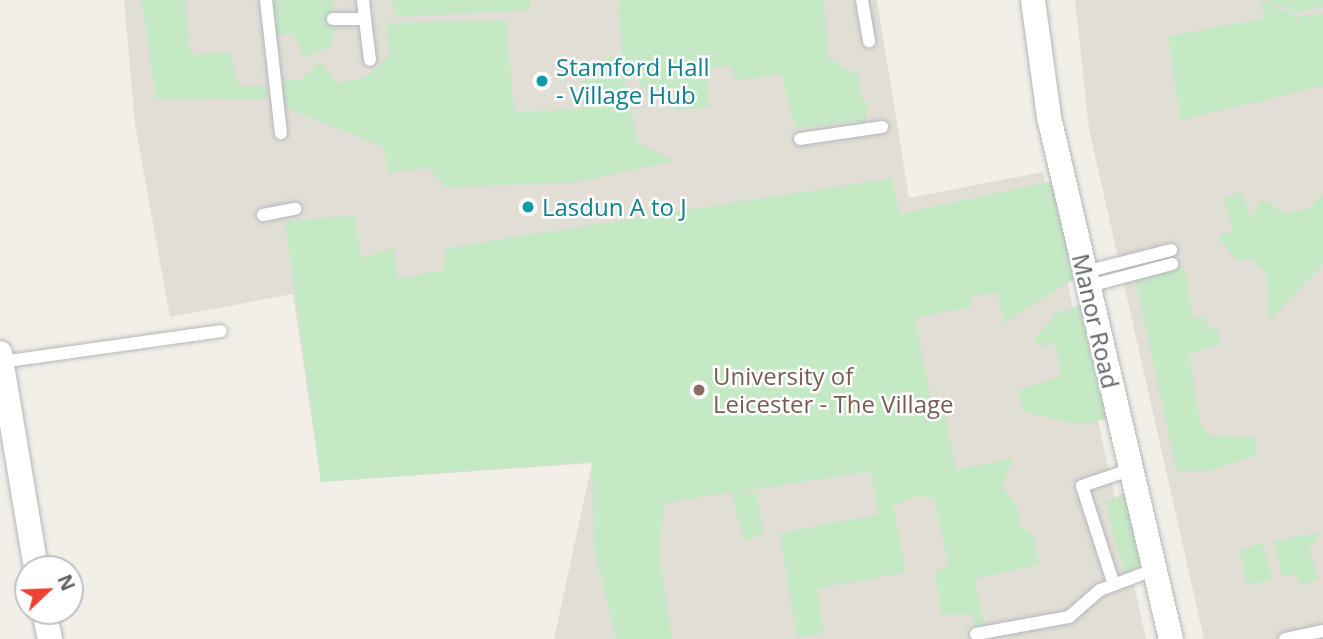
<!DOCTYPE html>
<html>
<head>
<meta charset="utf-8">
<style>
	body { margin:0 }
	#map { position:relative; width:1323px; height:639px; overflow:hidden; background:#f1efe8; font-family:"Open Sans",sans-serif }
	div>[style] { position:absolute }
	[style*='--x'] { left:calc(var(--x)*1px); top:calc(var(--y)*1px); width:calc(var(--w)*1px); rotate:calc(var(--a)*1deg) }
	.education>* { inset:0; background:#e1ded6 }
	.green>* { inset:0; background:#c5e8c5 }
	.roads { filter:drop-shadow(0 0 2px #b5b8bc) drop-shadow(0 0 2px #b5b8bc) }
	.lane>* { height:12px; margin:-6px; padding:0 6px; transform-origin:6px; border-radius:6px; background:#fff }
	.street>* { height:24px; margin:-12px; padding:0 12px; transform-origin:12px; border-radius:12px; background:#fff }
	.dots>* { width:19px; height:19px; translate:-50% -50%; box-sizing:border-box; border:4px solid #fff; border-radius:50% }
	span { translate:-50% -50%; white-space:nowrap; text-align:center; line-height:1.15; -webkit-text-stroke:5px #fff; paint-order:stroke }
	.culture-label { font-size:24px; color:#0d838f }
	.left { translate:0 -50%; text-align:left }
	.street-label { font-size:24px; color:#5f6368 }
	.education-label { font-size:24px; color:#785e54 }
	.north { position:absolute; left:14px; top:555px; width:70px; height:70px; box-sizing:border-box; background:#fff; border:2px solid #bfc1c3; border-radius:50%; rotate:67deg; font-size:19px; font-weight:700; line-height:28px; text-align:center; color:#5f6368 }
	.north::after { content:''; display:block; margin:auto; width:24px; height:32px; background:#ea4335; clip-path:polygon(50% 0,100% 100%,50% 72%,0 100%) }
</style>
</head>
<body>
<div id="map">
	<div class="education">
		<div style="clip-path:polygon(124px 0,877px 0,909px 198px,1043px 172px,1146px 639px,554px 639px,592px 463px,321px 482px,293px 294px,170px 317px,135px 124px)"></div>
		<div style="clip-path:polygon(1075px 0,1323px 0,1323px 639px,1204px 639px,1089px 129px)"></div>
	</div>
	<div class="green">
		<div style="clip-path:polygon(142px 0,185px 0,191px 55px,230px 51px,239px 86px,267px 86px,267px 99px,156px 98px)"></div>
		<div style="clip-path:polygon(266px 0,333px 0,333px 45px,305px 58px,293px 33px,270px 36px)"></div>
		<div style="clip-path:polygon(392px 0,530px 0,530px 10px,394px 17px)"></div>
		<div style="clip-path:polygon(618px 0,824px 0,829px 59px,858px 75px,861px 97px,868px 104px,865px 126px,858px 115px,860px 121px,795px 128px,781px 74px,736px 80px,730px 65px,706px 69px,709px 108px,677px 110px,650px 82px,643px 89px,622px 55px)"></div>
		<div style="clip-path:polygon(1261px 0,1293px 14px,1293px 10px,1266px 0,1323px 0,1323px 6px,1293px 14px,1296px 23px,1299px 16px,1323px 14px,1323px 86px,1180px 120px,1168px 36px,1264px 19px)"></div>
		<div style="clip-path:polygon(507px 20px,514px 112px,582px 109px,584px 65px,619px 55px,638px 143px,675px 161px,572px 183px,446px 187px,428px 168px,388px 173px,384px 147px,284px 107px,281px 81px,300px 80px,321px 62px,336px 83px,363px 79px,390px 56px,385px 23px)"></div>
		<div style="clip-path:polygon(892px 178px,899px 214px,1064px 179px,1085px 272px,1004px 323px,997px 292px,970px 296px,971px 307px,915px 318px,934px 413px,945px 410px,956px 470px,1013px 458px,1002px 487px,1017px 505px,1019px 526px,1033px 535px,1040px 564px,975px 579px,985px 626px,975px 627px,972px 614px,941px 614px,935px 573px,948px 564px,934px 498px,917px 496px,893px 505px,906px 572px,817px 589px,824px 633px,796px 637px,780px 533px,884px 513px,877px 513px,871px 471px,736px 492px,757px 493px,763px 533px,744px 542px,731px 492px,665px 503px,659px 554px,672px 639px,616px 639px,594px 548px,592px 462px,321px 482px,285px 221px,354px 216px,362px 258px,393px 248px,398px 279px,444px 270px,446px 248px)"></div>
		<div style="clip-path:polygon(1241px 192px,1251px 218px,1262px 199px,1285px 214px,1310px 208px,1323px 194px,1323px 264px,1269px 321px,1266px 273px,1251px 259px,1237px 260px,1217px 236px,1234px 232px,1223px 197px)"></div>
		<div style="clip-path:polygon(1184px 265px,1193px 319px,1205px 317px,1208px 329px,1216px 327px,1221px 344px,1189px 353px,1201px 427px,1213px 436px,1256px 437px,1257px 455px,1210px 470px,1177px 472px,1135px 279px)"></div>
		<div style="clip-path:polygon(1089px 302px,1118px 416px,1080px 425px,1022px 411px,1019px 390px,1060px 376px,1056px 343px,1040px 347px,1034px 339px,1057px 313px)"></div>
		<div style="clip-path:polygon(1133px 488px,1149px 563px,1125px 574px,1105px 503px)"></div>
		<div style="clip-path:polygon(1322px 532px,1309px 548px,1318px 579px,1301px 585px,1295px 574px,1282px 576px,1274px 541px)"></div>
		<div style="clip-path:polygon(1262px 542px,1272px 578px,1247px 586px,1240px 552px)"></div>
	</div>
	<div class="roads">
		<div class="lane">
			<div style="--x:266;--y:0;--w:134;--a:83.6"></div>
			<div style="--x:862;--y:0;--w:42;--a:80.3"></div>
			<div style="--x:333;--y:19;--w:32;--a:0"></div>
			<div style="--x:365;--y:19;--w:19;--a:-96"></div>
			<div style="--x:365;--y:19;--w:41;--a:83"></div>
			<div style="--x:800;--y:139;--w:83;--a:-8.3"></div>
			<div style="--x:263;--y:215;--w:33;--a:-11"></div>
			<div style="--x:1085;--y:272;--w:89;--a:-14.3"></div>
			<div style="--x:1089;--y:286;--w:86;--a:-14.8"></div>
			<div style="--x:1;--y:362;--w:222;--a:-8"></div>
			<div style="--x:1114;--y:585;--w:104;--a:-107.9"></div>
			<div style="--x:1082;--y:486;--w:50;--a:-18.8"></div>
			<div style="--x:976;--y:634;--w:95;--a:-10.4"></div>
			<div style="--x:1069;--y:617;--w:41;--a:-41.1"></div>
			<div style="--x:1100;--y:590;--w:57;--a:-20.7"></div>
			<div style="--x:1285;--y:639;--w:39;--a:-12"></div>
		</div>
		<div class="street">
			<div style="--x:1033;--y:0;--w:118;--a:82.2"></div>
			<div style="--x:1049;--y:117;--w:536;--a:76.85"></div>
			<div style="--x:0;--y:353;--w:219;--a:80.5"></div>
			<div style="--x:44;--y:611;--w:29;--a:78"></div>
		</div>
	</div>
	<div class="dots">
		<div style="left:542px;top:81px;background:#0f9aa8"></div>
		<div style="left:528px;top:207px;background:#0f9aa8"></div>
		<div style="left:699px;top:390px;background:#8d6e63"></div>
	</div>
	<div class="culture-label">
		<span class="left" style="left:556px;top:81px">Stamford Hall<br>- Village Hub</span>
		<span class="left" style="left:542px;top:207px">Lasdun A to J</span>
	</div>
	<div class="street-label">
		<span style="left:1096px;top:321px;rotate:77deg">Manor Road</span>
	</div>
	<div class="education-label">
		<span class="left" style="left:713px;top:390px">University of<br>Leicester - The Village</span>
	</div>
	<div class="north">N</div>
</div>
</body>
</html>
